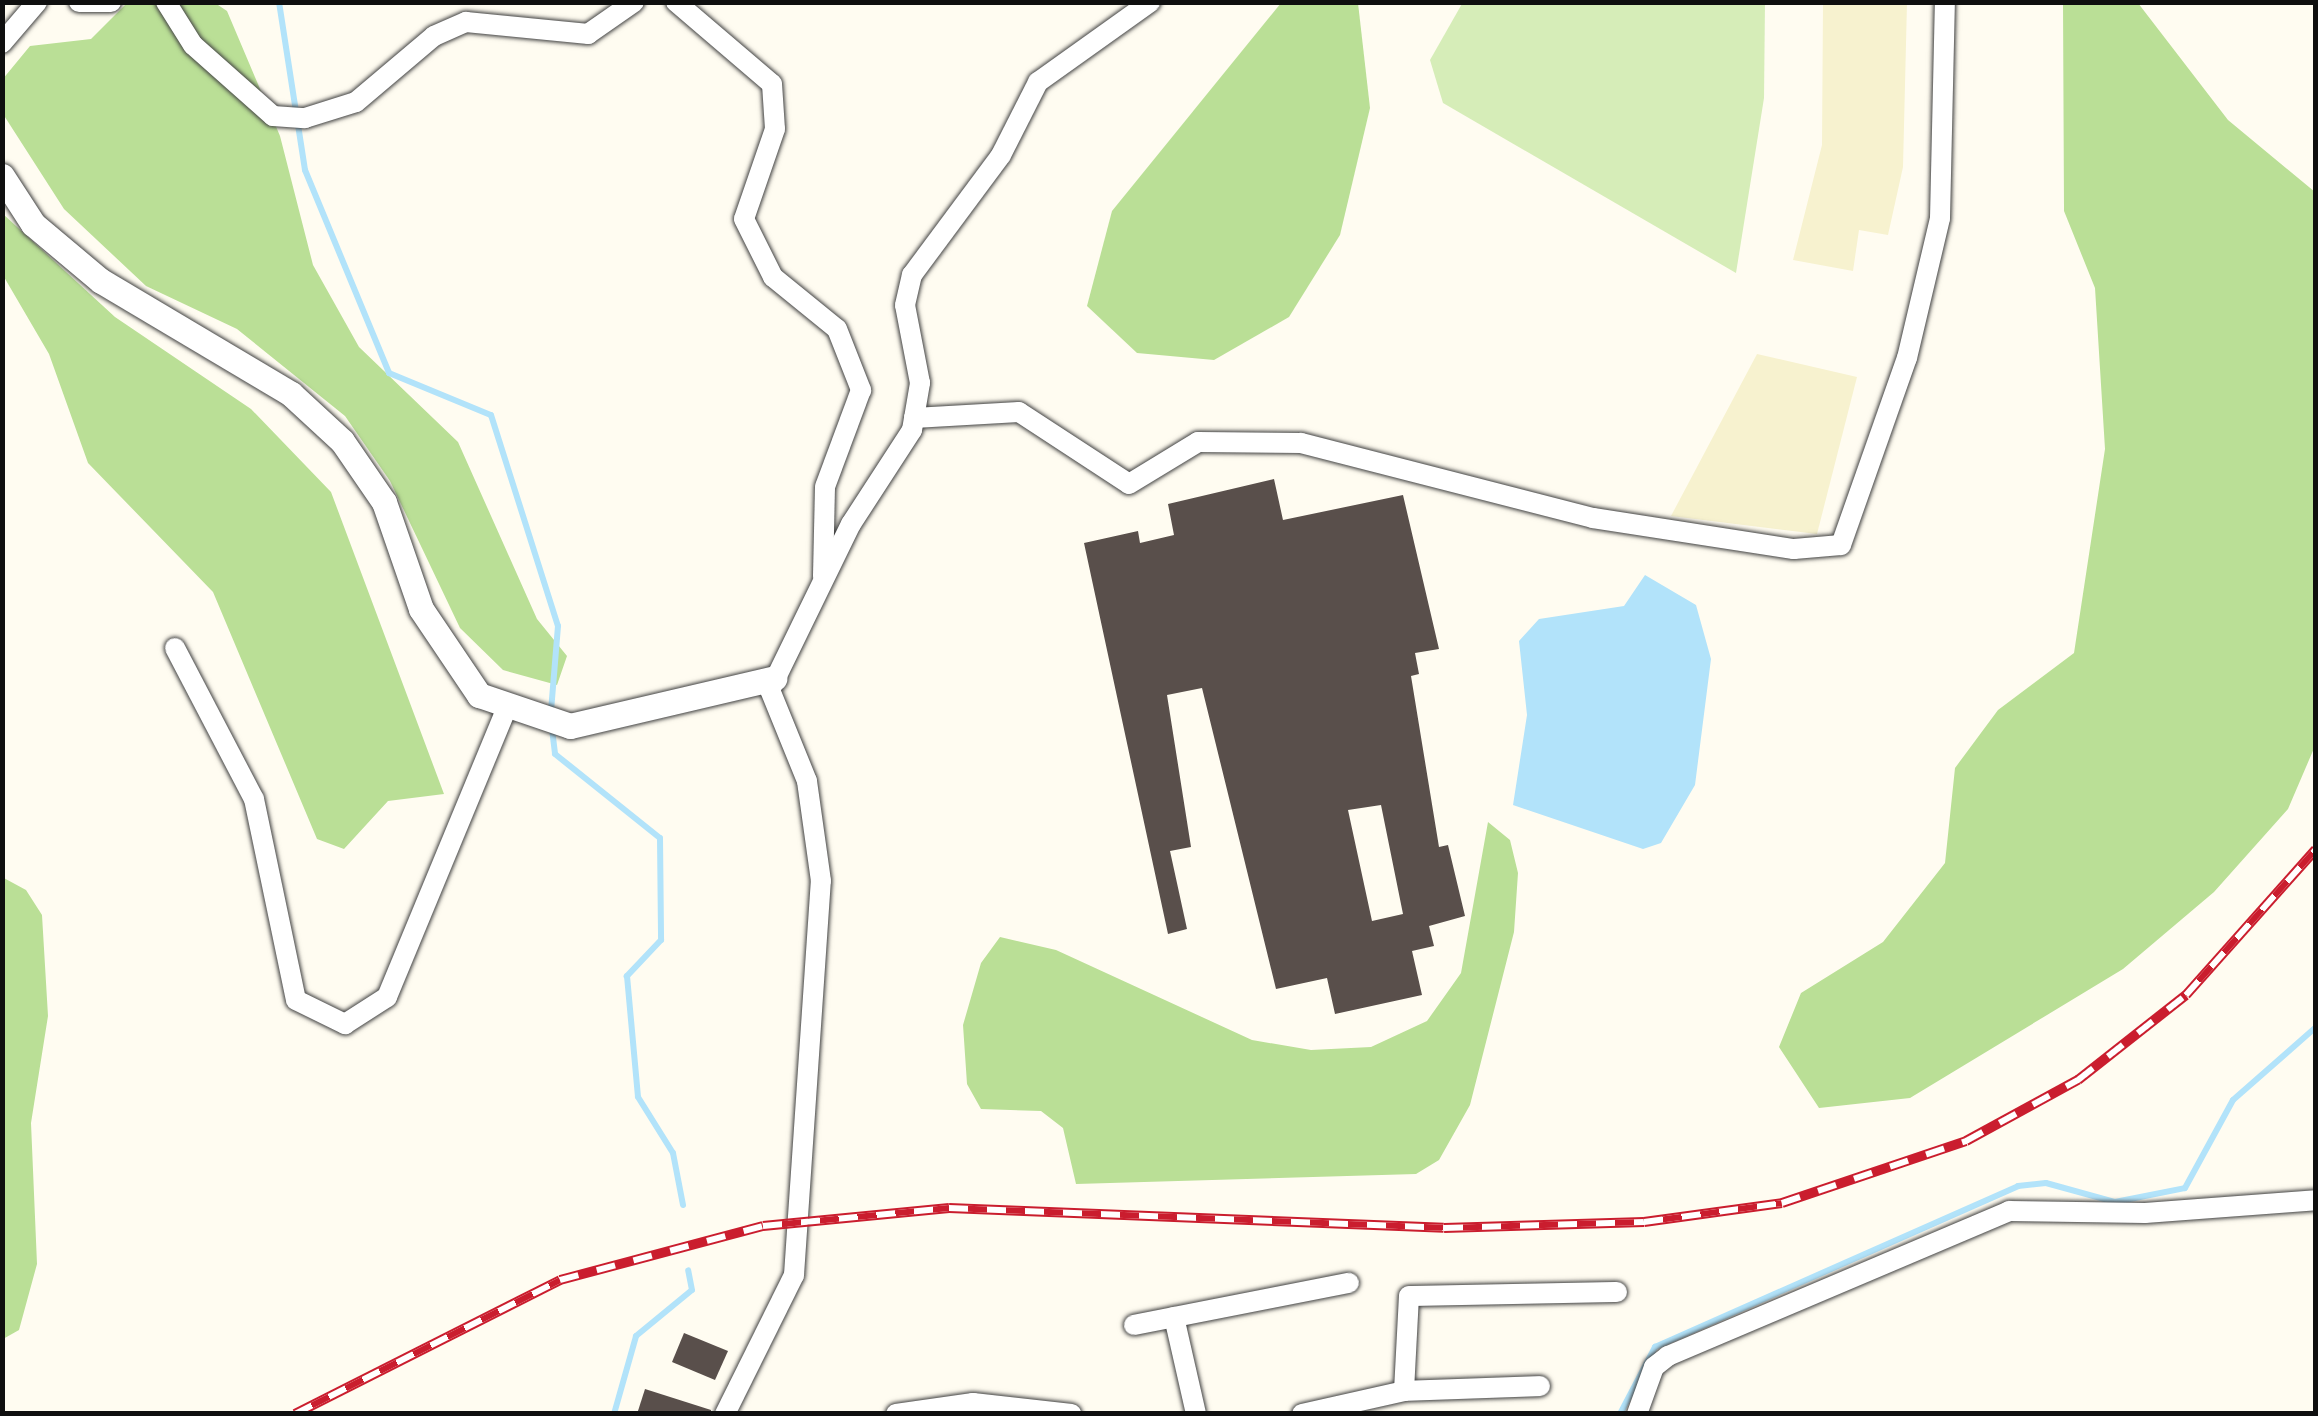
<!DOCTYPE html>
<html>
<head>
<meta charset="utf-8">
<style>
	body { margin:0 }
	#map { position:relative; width:2318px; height:1416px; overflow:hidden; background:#fffcf1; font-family:"IBM Plex Serif",serif }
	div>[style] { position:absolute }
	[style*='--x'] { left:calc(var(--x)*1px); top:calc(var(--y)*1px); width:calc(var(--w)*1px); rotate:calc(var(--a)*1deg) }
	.farmland>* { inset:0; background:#f7f2cf }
	.green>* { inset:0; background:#d6edb8 }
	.forest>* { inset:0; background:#badf96 }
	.water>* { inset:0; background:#b2e3fa }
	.stream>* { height:6px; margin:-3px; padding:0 3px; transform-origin:3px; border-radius:3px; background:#b2e3fa }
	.building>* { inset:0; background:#594f4b }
	.roads { filter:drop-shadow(0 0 2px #424242) drop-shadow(0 0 2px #424242) }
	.minor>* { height:20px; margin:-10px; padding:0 10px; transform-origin:10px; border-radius:10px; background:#fff }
	.tertiary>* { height:25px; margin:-12.5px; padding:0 12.5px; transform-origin:12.5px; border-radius:12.5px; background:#fff }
	.rail>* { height:10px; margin-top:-5px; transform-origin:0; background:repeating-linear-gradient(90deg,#fff 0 19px,#ca1d2e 0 38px); box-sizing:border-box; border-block:2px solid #ca1d2e }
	span { translate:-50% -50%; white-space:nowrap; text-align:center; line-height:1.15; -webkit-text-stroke:10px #fff; paint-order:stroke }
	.frame { position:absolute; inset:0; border:5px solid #0f0f0f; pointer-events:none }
</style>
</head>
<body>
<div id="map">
	<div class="farmland">
		<div style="clip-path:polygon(1823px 3px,1907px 3px,1903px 167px,1888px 235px,1859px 230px,1853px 271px,1793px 260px,1822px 145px)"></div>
		<div style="clip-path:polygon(1757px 354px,1857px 377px,1817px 534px,1671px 516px)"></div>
	</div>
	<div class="green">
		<div style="clip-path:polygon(1463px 2px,1765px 3px,1764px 98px,1736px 273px,1443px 103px,1430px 60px)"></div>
	</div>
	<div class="forest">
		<div style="clip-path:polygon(127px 3px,215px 3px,227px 11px,280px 136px,313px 265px,359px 347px,458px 442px,537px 619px,567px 656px,557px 685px,503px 670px,460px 628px,390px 481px,345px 416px,237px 329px,146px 286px,64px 209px,3px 114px,2px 80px,30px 46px,91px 39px)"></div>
		<div style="clip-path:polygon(1281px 3px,1358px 3px,1370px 108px,1340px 235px,1289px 317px,1214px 360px,1137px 353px,1087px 306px,1112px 211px)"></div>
		<div style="clip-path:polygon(2063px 3px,2138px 3px,2228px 120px,2315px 192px,2315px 746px,2288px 809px,2214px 892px,2123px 969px,1910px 1098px,1819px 1108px,1779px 1047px,1801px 993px,1883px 942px,1945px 863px,1955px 768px,1998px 710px,2074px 653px,2105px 449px,2095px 288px,2064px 211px)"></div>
		<div style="clip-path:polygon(3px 214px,115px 317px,251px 409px,331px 492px,444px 794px,388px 801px,344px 849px,317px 839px,213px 592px,88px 463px,49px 354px,4px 277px)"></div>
		<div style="clip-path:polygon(1488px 822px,1510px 840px,1518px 873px,1514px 932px,1470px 1105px,1439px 1160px,1416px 1174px,1076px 1184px,1063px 1128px,1041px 1111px,981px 1109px,967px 1084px,963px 1025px,981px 963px,1000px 937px,1056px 950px,1252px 1040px,1311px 1050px,1371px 1047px,1427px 1021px,1461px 973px)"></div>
		<div style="clip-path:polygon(2px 877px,26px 890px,42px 915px,48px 1016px,31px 1123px,37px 1264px,19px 1330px,3px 1339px)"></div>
	</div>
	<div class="water">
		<div style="clip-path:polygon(1645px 575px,1696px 605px,1711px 659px,1695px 785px,1661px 843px,1643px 849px,1513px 805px,1527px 715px,1519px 641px,1539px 619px,1624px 606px)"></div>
	</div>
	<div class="stream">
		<div style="--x:279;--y:2;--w:170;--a:81.2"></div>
		<div style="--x:305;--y:170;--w:220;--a:67.5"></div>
		<div style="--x:389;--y:373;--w:110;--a:22.4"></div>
		<div style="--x:491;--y:415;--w:221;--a:72.4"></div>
		<div style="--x:558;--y:626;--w:85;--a:94.7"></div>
		<div style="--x:552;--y:729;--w:25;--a:83"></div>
		<div style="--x:555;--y:754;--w:134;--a:38.7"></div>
		<div style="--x:660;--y:838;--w:102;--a:89.4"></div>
		<div style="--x:661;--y:940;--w:50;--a:133.4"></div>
		<div style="--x:627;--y:976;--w:121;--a:84.8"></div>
		<div style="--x:638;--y:1097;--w:66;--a:58"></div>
		<div style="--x:673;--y:1153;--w:53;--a:79.1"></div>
		<div style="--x:614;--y:1414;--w:81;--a:-74.2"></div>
		<div style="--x:636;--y:1336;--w:72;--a:-39.4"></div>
		<div style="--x:692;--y:1290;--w:20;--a:-101"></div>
		<div style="--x:1620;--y:1414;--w:76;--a:-62.4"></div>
		<div style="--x:1655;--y:1347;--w:397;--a:-23.9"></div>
		<div style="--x:2018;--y:1186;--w:28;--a:-6"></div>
		<div style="--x:2046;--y:1183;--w:72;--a:15.4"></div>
		<div style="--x:2115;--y:1202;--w:71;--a:-11.3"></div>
		<div style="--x:2185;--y:1188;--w:100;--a:-61.4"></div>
		<div style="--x:2233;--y:1100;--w:111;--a:-41.3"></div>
	</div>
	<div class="building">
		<div style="clip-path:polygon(evenodd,1274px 479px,1283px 520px,1403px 495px,1439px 649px,1415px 653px,1419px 674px,1411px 676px,1439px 847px,1448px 845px,1465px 916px,1429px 926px,1434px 946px,1412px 951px,1422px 995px,1335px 1014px,1327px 978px,1276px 989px,1202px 688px,1167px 695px,1191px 847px,1170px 851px,1187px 929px,1168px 934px,1084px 543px,1138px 531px,1140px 543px,1174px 535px,1168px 504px,1274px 479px,1381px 805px,1403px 914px,1372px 921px,1348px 810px,1381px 805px)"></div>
		<div style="clip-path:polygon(684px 1333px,728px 1351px,715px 1380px,672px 1362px)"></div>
		<div style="clip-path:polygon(645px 1389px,711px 1410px,711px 1414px,637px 1414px)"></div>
	</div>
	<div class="roads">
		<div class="minor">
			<div style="--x:79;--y:2;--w:32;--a:0"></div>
			<div style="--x:166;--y:2;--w:51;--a:57.9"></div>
			<div style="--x:193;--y:45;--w:107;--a:41.6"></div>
			<div style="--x:273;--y:116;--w:32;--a:4"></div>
			<div style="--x:305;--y:118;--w:53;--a:-17.4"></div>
			<div style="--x:356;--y:102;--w:102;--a:-40.2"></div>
			<div style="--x:434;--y:36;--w:35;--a:-24"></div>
			<div style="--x:466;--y:22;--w:123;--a:5.6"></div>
			<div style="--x:588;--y:34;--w:56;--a:-34.8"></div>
			<div style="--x:676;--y:2;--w:126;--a:40.5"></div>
			<div style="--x:772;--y:84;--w:45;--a:86.2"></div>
			<div style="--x:775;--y:129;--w:95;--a:109"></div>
			<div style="--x:744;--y:219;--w:65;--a:63.4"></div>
			<div style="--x:773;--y:277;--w:82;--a:39.1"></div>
			<div style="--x:837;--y:329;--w:66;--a:68.5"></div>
			<div style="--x:861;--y:390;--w:103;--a:110.4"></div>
			<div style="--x:825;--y:487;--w:90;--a:91.3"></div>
			<div style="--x:2;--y:43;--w:54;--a:-49.5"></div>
			<div style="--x:914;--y:418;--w:105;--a:-3.3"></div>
			<div style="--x:1019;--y:412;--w:131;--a:33.2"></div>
			<div style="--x:1129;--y:484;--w:81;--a:-31.3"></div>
			<div style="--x:1198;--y:442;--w:103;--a:0.6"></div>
			<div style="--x:1301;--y:443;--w:301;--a:14.4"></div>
			<div style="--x:1593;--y:518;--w:203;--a:8.8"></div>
			<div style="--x:1794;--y:549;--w:47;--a:-4.9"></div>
			<div style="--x:1841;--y:545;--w:198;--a:-70.6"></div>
			<div style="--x:1907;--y:358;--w:144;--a:-76.7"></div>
			<div style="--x:1940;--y:218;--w:216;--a:-88.7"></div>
			<div style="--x:175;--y:648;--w:170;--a:62.4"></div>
			<div style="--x:254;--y:799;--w:205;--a:78.2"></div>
			<div style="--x:296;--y:1000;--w:55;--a:26.1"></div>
			<div style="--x:345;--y:1024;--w:50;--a:-32.7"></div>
			<div style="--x:387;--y:997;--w:312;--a:-67.5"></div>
			<div style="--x:1174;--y:1317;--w:99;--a:77.2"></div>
			<div style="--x:1134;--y:1325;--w:219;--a:-11.1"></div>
			<div style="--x:1404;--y:1391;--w:95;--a:-87"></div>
			<div style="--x:1409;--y:1296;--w:208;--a:-1.1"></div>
			<div style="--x:725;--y:1414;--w:155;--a:-63.6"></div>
			<div style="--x:794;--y:1275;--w:395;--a:-86.1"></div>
			<div style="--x:821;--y:881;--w:101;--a:-98"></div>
			<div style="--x:807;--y:781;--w:98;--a:-112.1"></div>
			<div style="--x:770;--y:690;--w:185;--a:-64"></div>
			<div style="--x:851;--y:524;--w:112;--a:-57"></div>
			<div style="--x:912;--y:430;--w:48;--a:-80.3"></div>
			<div style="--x:920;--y:383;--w:79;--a:-100.9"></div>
			<div style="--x:905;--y:305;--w:31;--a:-77"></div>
			<div style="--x:912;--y:275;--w:149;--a:-53.4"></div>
			<div style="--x:1001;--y:155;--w:82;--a:-63.1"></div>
			<div style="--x:1038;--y:82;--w:138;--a:-35.5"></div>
			<div style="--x:896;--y:1414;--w:78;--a:-8.1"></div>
			<div style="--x:973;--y:1403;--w:99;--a:6.4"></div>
			<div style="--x:1302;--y:1414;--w:105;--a:-12.7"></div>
			<div style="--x:1404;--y:1391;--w:136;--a:-2.1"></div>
			<div style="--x:1637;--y:1414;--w:50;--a:-70.1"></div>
			<div style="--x:1654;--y:1367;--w:18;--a:-38"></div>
			<div style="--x:1668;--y:1356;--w:371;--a:-23"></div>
			<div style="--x:2009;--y:1211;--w:136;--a:0.8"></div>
			<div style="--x:2145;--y:1213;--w:171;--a:-4.3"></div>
		</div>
		<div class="tertiary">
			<div style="--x:2;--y:176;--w:57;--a:57.1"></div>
			<div style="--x:33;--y:224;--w:89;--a:40"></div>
			<div style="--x:101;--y:281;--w:221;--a:30.7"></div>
			<div style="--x:291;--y:394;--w:69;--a:42.7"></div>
			<div style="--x:342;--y:441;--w:74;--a:55.5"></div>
			<div style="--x:384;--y:502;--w:113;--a:70.9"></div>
			<div style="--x:421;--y:609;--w:104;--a:56"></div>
			<div style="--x:479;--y:695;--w:96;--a:18.8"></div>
			<div style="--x:570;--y:726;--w:210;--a:-13.2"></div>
		</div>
	</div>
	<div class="rail">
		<div style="--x:295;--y:1414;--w:297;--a:-26.8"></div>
		<div style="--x:560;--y:1280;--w:210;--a:-14.9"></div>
		<div style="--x:763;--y:1226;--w:187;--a:-5.5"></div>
		<div style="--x:949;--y:1208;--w:495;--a:2.3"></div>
		<div style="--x:1444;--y:1228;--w:200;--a:-1.7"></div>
		<div style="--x:1644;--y:1222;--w:139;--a:-7.8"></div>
		<div style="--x:1782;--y:1203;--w:194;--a:-18.6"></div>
		<div style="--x:1966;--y:1141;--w:128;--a:-28.6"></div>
		<div style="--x:2078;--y:1080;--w:137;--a:-38.2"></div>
		<div style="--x:2186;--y:995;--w:195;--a:-48.3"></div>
	</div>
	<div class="frame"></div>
</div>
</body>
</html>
